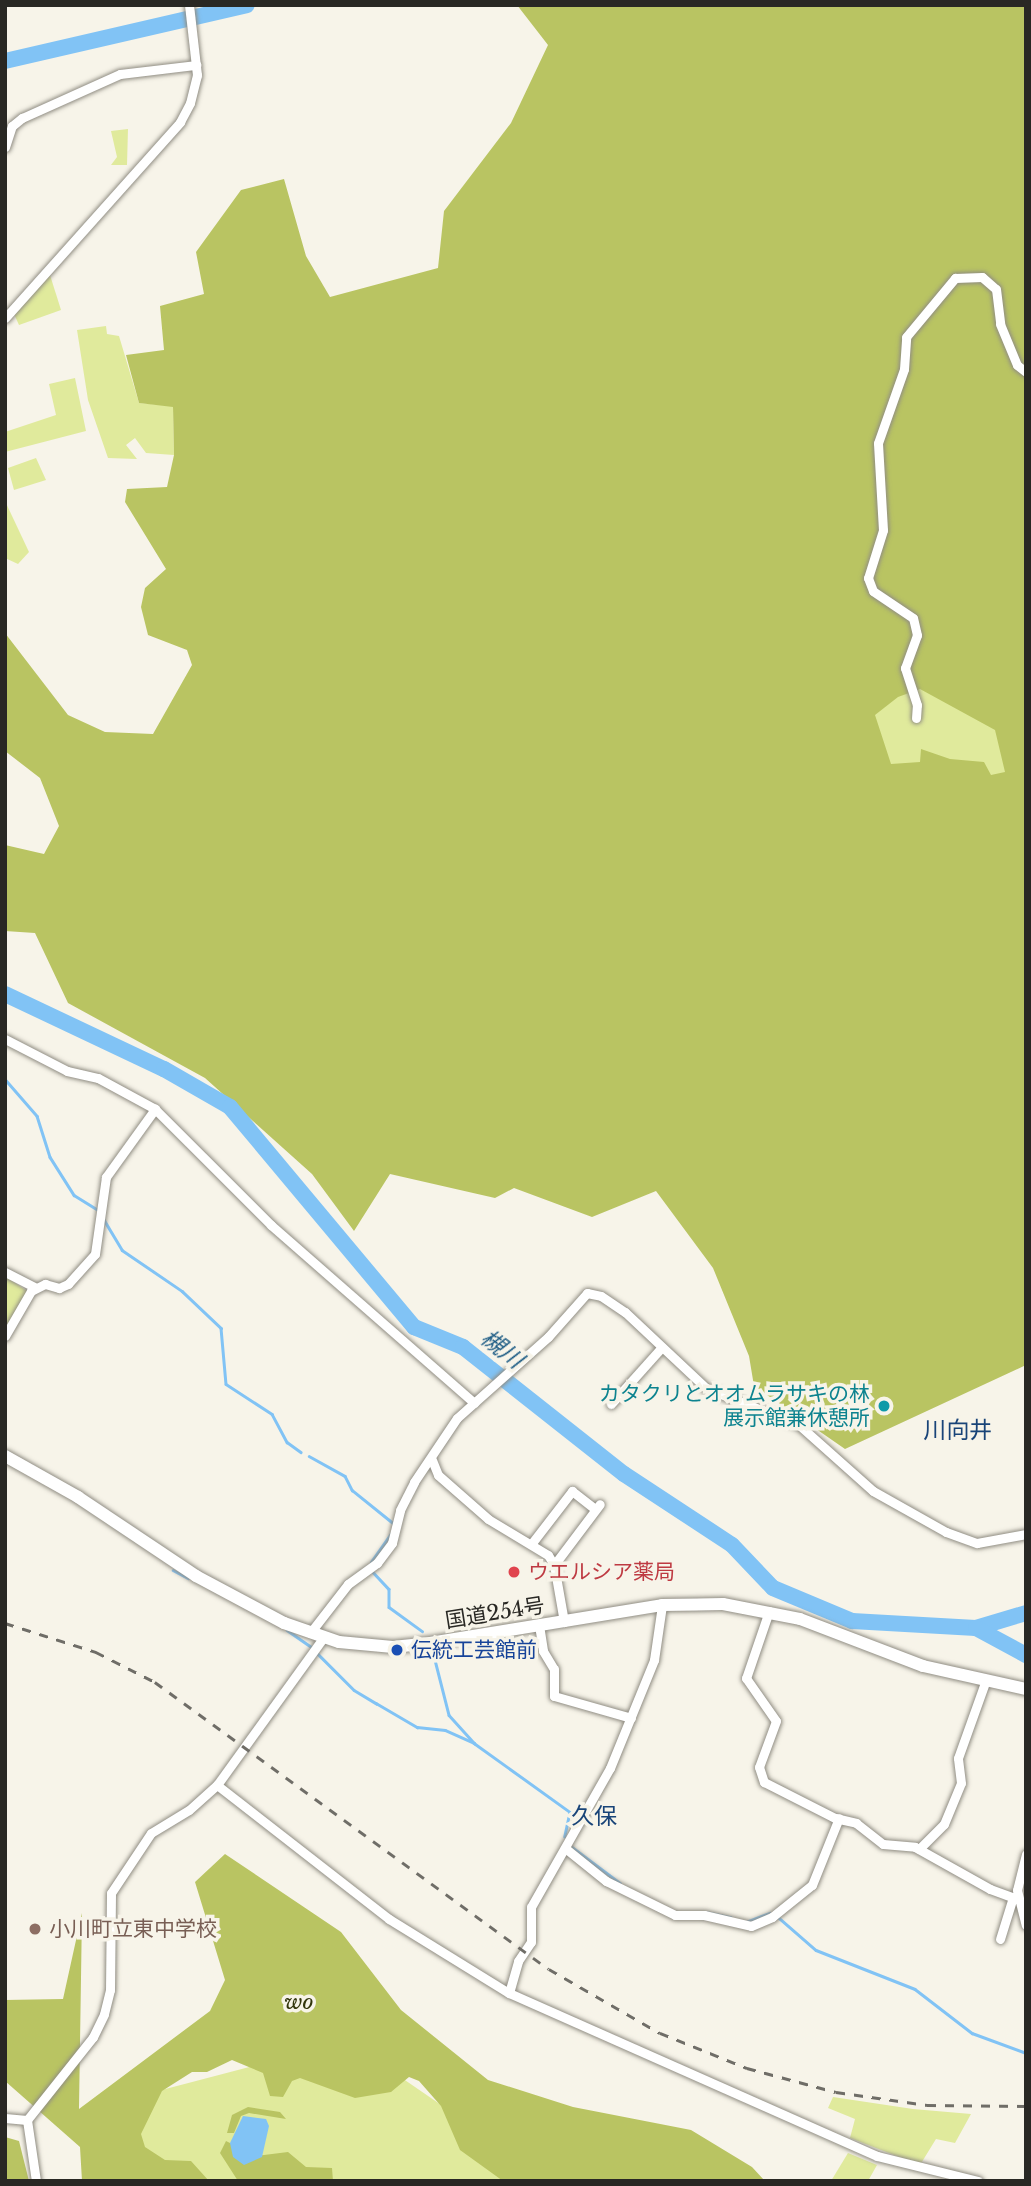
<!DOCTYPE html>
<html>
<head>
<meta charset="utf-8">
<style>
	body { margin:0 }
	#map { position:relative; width:1031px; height:2186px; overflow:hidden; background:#f7f4e9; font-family:"Libre Baskerville","Noto Sans JP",serif }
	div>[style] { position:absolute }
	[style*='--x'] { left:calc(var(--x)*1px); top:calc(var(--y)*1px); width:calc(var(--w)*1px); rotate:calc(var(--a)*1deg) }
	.green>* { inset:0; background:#e0ea9c }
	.forest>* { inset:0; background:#b9c462 }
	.water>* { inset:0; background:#81c3f5 }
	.stream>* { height:2.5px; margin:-1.25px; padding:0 1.25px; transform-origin:1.25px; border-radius:1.25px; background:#81c3f5 }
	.river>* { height:16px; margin:-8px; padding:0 8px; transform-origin:8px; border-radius:8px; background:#81c3f5 }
	.roads { filter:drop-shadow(0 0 2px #908d83) drop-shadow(0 0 2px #908d83) }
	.minor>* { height:9px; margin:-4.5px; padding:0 4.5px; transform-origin:4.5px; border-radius:4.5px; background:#fff }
	.highway>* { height:12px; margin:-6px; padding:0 6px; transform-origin:6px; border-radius:6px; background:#fff }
	.rail>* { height:2.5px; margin-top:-1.25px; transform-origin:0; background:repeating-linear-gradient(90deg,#6f6d67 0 9px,transparent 0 18px) }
	.dots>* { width:19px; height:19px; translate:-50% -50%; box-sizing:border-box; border:4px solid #f7f4e9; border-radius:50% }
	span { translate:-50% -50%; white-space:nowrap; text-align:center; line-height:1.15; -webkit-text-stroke:7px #f7f4e9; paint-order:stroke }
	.culture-label { font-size:21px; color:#0d838f }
	.right { translate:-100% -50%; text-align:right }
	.health-label { font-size:21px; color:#be3a42 }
	.left { translate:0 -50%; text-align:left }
	.street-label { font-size:21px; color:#292824 }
	.transit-label { font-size:21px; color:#164399 }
	.education-label { font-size:21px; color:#785e54 }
	.park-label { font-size:21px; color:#32360c; font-style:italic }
	.water-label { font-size:23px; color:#1c5b84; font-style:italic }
	.neighbourhood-label { font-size:23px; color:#194478 }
	.frame { position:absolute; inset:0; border:7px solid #292824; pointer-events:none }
</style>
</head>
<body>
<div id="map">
	<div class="green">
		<div style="clip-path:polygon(128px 129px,127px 165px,111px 165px,117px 157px,111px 131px)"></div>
		<div style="clip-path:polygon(50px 275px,61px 310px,19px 325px,14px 314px)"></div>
		<div style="clip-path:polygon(106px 326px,107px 334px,119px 336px,139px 403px,173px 406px,174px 455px,146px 453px,135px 438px,126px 445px,137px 459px,108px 458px,88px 400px,77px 330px)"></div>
		<div style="clip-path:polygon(75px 378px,86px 431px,5px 452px,5px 432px,56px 415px,49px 384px)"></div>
		<div style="clip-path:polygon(36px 458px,46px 480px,14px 490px,8px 468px)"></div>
		<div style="clip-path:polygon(5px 501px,29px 552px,18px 564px,5px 558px)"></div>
		<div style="clip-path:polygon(872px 634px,1008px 737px,1019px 786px,887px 771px,866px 736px)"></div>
		<div style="clip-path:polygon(5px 1276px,27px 1291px,5px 1332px)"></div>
		<div style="clip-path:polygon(348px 2041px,552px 2181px,119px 2181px,112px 2103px)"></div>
		<div style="clip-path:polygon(833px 2097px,913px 2109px,971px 2114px,955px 2143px,936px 2139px,920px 2165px,850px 2138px,855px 2119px,828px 2108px)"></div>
		<div style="clip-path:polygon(848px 2153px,877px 2165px,868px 2181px,831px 2181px)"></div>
	</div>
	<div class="forest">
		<div style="clip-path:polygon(evenodd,517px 5px,1026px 5px,1026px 1365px,845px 1449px,754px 1386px,749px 1356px,713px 1268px,656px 1191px,592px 1217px,514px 1188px,495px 1198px,390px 1174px,354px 1231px,312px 1174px,205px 1078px,68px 1003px,35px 933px,5px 931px,5px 845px,44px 854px,59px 826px,40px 778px,5px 751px,5px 633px,68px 715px,105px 732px,153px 734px,192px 665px,187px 650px,148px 635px,141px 607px,145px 588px,166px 569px,125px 502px,127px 489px,167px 487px,174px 455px,173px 407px,139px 403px,126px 355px,164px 350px,160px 306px,204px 294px,196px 252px,241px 190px,284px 179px,306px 256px,330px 297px,438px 268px,444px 211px,511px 123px,548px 45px,517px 5px,920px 689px,995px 730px,1005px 772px,991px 775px,984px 762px,950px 759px,921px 749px,920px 762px,891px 764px,875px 715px,898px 697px,920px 689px)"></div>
		<div style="clip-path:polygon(225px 1854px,341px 1932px,401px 2010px,488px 2080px,573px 2107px,691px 2130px,752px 2167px,765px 2181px,503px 2181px,460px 2150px,441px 2106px,419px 2081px,409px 2077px,391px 2092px,355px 2098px,300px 2078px,292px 2081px,283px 2097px,270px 2096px,263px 2073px,232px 2060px,207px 2072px,192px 2072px,162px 2091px,141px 2134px,145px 2147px,165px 2160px,191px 2161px,209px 2181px,82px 2181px,80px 2147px,5px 2081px,5px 2000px,63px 1999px,82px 1913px,79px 2109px,210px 2011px,225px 1980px,195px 1882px)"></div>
		<div style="clip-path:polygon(248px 2107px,280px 2112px,286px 2119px,249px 2113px,241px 2116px,234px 2133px,227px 2133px,232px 2115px)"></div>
		<div style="clip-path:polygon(5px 2137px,19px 2141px,29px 2181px,5px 2181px)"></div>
		<div style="clip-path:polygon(226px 2141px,256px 2156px,288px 2152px,306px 2167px,332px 2168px,333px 2181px,238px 2181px,220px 2153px)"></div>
	</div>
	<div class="water">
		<div style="clip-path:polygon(243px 2116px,266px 2119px,269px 2126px,262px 2157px,244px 2165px,233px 2157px,230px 2143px)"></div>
	</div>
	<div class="stream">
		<div style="--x:5;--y:1079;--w:49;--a:49.1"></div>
		<div style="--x:37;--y:1116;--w:43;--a:72.4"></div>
		<div style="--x:50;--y:1157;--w:45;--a:57.7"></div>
		<div style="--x:74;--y:1195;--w:28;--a:32"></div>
		<div style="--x:103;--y:1218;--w:37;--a:59"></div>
		<div style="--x:122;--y:1250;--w:73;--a:34.3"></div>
		<div style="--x:182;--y:1291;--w:54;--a:43.5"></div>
		<div style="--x:221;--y:1328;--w:56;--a:84.9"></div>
		<div style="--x:226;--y:1384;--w:55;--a:33.1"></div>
		<div style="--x:272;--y:1414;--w:32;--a:62"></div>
		<div style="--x:287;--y:1442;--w:17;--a:36"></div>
		<div style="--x:309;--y:1456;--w:41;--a:29.1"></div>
		<div style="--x:345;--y:1476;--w:16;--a:63"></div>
		<div style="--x:352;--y:1490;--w:53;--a:38.8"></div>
		<div style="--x:371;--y:1562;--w:35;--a:-55"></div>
		<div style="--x:173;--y:1570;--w:17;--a:28"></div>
		<div style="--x:373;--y:1572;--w:23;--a:47"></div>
		<div style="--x:389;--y:1589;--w:18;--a:90"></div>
		<div style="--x:389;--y:1607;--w:41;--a:36"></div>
		<div style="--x:287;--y:1630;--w:32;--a:35"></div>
		<div style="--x:433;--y:1652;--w:65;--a:75.7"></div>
		<div style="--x:449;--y:1715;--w:38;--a:48"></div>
		<div style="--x:474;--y:1743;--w:118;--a:35.7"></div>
		<div style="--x:570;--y:1812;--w:25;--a:102"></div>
		<div style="--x:317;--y:1653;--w:52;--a:45"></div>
		<div style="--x:354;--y:1690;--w:26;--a:31"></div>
		<div style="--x:376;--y:1703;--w:48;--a:30.3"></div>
		<div style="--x:417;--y:1727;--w:28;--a:6"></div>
		<div style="--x:445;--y:1730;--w:32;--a:24"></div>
		<div style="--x:572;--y:1847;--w:60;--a:36.9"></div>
		<div style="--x:706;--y:1912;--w:25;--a:12"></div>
		<div style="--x:778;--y:1917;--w:50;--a:41"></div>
		<div style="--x:816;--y:1950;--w:106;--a:21.5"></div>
		<div style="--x:915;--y:1989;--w:72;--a:37.7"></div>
		<div style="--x:972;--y:2033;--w:58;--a:20.3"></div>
		<div style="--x:746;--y:1922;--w:25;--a:-21"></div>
	</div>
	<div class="river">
		<div style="--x:5;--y:61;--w:248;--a:-13"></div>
		<div style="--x:5;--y:994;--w:176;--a:25.3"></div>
		<div style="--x:164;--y:1069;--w:76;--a:29.9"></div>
		<div style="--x:230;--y:1107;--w:287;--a:50.1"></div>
		<div style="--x:414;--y:1327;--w:53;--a:22.2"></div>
		<div style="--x:463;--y:1347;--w:205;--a:38.3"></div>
		<div style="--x:624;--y:1474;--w:129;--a:33.3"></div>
		<div style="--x:732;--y:1545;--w:59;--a:46.4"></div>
		<div style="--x:773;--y:1588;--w:86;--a:22.7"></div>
		<div style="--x:852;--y:1621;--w:124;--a:3.2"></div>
		<div style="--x:976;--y:1628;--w:52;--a:-16.7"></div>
		<div style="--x:976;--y:1628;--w:57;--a:28.4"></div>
	</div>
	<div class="roads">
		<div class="minor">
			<div style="--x:5;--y:147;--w:22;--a:-72"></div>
			<div style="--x:12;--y:126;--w:13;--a:-39"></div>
			<div style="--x:22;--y:118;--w:107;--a:-24.2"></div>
			<div style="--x:120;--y:74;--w:77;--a:-6.8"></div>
			<div style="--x:5;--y:318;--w:263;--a:-48.2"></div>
			<div style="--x:180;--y:122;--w:21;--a:-62"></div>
			<div style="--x:190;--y:103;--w:29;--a:-76"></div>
			<div style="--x:197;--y:75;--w:70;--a:-96.5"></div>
			<div style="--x:916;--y:718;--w:13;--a:-86"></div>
			<div style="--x:917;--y:705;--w:39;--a:-108"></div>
			<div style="--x:905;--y:668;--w:35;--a:-70"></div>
			<div style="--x:917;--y:635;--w:17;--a:-103"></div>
			<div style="--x:913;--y:618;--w:48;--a:-146"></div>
			<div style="--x:873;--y:591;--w:14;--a:-111"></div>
			<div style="--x:868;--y:578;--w:50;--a:-72.6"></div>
			<div style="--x:883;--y:530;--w:87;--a:-93.3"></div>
			<div style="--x:878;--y:443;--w:78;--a:-70.6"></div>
			<div style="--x:904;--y:369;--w:32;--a:-86"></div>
			<div style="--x:906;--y:337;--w:77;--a:-50.3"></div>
			<div style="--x:955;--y:278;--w:27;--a:-2"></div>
			<div style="--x:982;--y:277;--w:18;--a:41"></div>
			<div style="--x:996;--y:289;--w:35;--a:83"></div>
			<div style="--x:1000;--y:324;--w:44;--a:67.5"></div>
			<div style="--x:1017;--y:365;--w:11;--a:38"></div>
			<div style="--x:5;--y:1039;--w:70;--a:27.3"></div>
			<div style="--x:67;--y:1071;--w:32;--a:13"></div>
			<div style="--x:98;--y:1078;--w:65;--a:28.5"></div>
			<div style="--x:155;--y:1109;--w:164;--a:45"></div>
			<div style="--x:271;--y:1225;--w:270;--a:41.2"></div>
			<div style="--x:5;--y:1272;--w:34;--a:27"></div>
			<div style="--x:5;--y:1336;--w:52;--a:-60"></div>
			<div style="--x:31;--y:1291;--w:16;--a:-27"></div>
			<div style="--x:45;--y:1284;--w:15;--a:16"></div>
			<div style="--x:59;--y:1288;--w:10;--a:-24"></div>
			<div style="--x:68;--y:1284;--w:40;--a:-48"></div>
			<div style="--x:95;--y:1254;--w:78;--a:-81.9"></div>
			<div style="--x:106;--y:1177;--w:84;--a:-54.2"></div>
			<div style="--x:611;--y:1404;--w:76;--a:-48.2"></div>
			<div style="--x:432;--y:1460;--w:16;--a:68"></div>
			<div style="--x:438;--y:1475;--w:67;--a:41.3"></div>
			<div style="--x:488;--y:1519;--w:70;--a:31"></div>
			<div style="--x:548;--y:1555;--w:12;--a:59"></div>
			<div style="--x:554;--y:1565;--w:58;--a:80"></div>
			<div style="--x:532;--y:1543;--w:66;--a:-52.4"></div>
			<div style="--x:572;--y:1491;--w:29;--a:38"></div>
			<div style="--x:554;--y:1565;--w:76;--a:-53"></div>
			<div style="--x:769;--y:1611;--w:71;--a:108.9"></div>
			<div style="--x:746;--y:1678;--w:52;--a:55.1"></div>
			<div style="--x:776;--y:1721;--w:49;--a:110.3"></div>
			<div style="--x:759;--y:1767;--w:16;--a:72"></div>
			<div style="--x:764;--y:1782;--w:80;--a:26.9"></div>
			<div style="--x:835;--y:1818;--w:22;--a:13"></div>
			<div style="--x:856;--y:1823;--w:34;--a:38"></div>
			<div style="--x:883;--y:1844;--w:32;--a:5"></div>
			<div style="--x:915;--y:1847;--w:86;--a:29.2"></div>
			<div style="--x:990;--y:1889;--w:29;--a:20"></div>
			<div style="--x:539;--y:1625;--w:26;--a:81"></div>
			<div style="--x:543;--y:1651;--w:21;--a:59"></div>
			<div style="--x:554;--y:1669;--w:27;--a:90"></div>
			<div style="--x:554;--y:1696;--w:80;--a:15.9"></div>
			<div style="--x:310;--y:1633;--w:62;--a:-52.2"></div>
			<div style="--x:348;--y:1584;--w:36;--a:-36"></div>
			<div style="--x:377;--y:1563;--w:25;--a:-53"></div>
			<div style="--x:392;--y:1543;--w:34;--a:-76"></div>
			<div style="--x:400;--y:1510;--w:31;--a:-63"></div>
			<div style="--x:414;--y:1482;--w:77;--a:-56.1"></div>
			<div style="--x:457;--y:1418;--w:122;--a:-41.7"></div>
			<div style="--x:548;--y:1337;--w:59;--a:-48.4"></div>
			<div style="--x:587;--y:1293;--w:14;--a:12"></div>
			<div style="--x:601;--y:1296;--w:29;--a:34"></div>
			<div style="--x:625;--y:1312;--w:111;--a:43.2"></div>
			<div style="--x:706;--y:1388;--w:100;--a:21.7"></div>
			<div style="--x:799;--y:1425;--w:99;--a:41.7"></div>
			<div style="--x:873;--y:1491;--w:84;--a:29.3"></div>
			<div style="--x:946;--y:1532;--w:33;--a:20"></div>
			<div style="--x:977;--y:1543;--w:50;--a:-10.4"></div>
			<div style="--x:217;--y:1785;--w:218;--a:37.9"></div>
			<div style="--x:389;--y:1919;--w:141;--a:31.7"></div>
			<div style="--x:509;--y:1993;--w:402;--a:23.9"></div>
			<div style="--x:877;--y:2156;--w:104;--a:13.9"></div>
			<div style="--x:565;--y:1848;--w:53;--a:38.8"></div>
			<div style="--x:606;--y:1881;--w:77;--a:26.2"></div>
			<div style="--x:675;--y:1915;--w:29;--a:0"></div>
			<div style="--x:704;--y:1915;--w:48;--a:13.2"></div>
			<div style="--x:751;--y:1926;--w:23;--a:-23"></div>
			<div style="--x:772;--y:1917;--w:51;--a:-38.7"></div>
			<div style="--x:812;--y:1885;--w:72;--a:-68.1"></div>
			<div style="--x:919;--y:1849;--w:35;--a:-45"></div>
			<div style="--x:944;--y:1824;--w:44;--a:-67.5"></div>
			<div style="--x:961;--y:1783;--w:25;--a:-97"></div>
			<div style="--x:958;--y:1758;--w:83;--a:-70.3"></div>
			<div style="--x:1026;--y:1854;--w:37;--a:104"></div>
			<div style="--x:1017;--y:1890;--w:36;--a:76"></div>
			<div style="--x:1000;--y:1939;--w:44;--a:-72.8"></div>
			<div style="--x:509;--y:1993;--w:33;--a:-74"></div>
			<div style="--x:518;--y:1961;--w:23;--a:-56"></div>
			<div style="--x:531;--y:1942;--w:35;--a:-90"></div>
			<div style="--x:531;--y:1907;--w:160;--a:-60.4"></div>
			<div style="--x:610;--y:1768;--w:117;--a:-67.8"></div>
			<div style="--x:654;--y:1660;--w:56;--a:-81.7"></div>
			<div style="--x:5;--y:2118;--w:22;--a:5"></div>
			<div style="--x:36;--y:2181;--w:62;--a:-98.4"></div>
			<div style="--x:27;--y:2120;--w:106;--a:-51.5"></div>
			<div style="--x:93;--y:2037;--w:25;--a:-64"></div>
			<div style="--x:104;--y:2014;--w:25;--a:-76"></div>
			<div style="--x:110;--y:1990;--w:97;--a:-89.4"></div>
			<div style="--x:111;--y:1893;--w:72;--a:-56.3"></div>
			<div style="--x:151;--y:1833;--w:44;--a:-31.2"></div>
			<div style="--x:189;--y:1810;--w:38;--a:-42"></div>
			<div style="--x:217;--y:1785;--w:181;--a:-54.2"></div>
		</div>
		<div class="highway">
			<div style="--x:5;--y:1456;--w:84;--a:29.3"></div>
			<div style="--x:78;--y:1497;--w:142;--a:33.8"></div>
			<div style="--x:196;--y:1576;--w:100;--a:28.1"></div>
			<div style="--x:284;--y:1623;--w:58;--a:19.1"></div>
			<div style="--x:339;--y:1642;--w:54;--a:5.3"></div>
			<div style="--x:393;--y:1647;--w:31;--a:-6"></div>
			<div style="--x:424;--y:1644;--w:241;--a:-9.3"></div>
			<div style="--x:662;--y:1605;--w:61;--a:-0.9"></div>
			<div style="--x:723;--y:1604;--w:78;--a:11"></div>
			<div style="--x:800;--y:1619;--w:132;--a:20.9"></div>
			<div style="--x:923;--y:1666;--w:106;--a:12.6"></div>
		</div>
	</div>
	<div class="rail">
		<div style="--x:5;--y:1623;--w:96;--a:17.7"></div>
		<div style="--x:96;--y:1652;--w:66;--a:27"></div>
		<div style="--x:155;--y:1682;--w:487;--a:36.1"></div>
		<div style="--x:549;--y:1969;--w:128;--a:30"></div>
		<div style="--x:660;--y:2033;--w:94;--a:21.9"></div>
		<div style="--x:747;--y:2068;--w:92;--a:15.1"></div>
		<div style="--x:836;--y:2092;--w:92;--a:8.1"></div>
		<div style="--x:927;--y:2105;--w:99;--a:0.6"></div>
	</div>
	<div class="dots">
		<div style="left:884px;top:1406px;background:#0f9aa8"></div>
		<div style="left:514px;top:1572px;background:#e0444e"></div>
		<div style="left:397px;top:1650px;background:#1a4fb4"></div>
		<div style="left:35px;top:1929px;background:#8d6e63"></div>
	</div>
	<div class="culture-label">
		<span class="right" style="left:870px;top:1406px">カタクリとオオムラサキの林<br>展示館兼休憩所</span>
	</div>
	<div class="health-label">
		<span class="left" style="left:528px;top:1572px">ウエルシア薬局</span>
	</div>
	<div class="street-label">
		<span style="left:495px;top:1613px;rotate:-9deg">国道254号</span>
	</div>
	<div class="transit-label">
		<span class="left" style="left:411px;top:1650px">伝統工芸館前</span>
	</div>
	<div class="education-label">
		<span class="left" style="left:49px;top:1929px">小川町立東中学校</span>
	</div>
	<div class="park-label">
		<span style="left:299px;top:2002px">wo</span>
	</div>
	<div class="water-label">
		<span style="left:502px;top:1349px;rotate:38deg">槻川</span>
	</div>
	<div class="neighbourhood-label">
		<span style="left:958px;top:1430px">川向井</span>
		<span style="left:594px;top:1816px">久保</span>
	</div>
	<div class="frame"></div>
</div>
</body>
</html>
